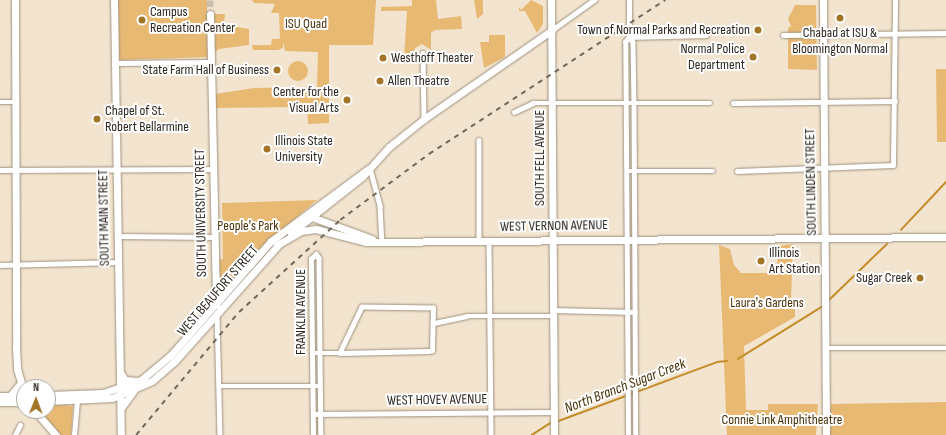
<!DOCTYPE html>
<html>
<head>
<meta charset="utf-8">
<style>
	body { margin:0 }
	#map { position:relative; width:946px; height:435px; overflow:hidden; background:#f2e4cf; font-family:"Sofia Sans Condensed",sans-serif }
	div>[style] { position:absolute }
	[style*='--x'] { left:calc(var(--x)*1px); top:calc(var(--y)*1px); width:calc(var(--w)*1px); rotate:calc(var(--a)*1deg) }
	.green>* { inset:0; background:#e8b973 }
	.round { border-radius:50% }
	.stream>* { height:1.5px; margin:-0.75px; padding:0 0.75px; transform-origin:0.75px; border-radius:0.75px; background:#c58d29 }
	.secondary-tunnel>* { height:7px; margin-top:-3.5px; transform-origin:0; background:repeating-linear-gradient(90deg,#cabeac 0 7px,transparent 0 10.5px) }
	.roads { filter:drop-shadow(0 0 1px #9e917e) drop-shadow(0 0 1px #9e917e) }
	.street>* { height:4.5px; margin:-2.25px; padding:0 2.25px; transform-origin:2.25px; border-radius:2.25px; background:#fff }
	.secondary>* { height:7px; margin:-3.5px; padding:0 3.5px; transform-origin:3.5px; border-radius:3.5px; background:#fff }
	.primary>* { height:7px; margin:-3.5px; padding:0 3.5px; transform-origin:3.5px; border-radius:3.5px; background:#fff }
	.rail>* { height:1.5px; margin-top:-0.75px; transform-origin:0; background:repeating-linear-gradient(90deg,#6f675a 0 5px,transparent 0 10px) }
	.dots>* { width:11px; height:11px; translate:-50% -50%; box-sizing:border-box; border:2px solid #fff; border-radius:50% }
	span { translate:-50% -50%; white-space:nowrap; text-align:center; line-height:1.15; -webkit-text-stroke:4px #fff; paint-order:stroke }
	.poi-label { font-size:14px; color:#2c271f }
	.left { translate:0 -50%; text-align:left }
	.right { translate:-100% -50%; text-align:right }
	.park-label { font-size:14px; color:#4a3209 }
	.street-label { font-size:14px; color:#2c271f }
	.water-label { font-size:15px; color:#473006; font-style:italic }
	.north { position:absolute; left:16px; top:379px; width:40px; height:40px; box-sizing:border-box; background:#fff; border:1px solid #aba9a5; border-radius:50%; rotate:1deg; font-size:11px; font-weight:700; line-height:16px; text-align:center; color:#2c271f }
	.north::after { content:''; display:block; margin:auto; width:14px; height:18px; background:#a27527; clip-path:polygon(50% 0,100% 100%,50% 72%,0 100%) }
</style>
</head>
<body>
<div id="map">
	<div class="green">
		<div style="clip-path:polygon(118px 0,207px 0,207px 14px,225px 14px,224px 25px,249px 29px,249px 45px,219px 49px,208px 57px,118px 60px)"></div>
		<div style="clip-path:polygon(252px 0,376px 0,373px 45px,329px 45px,329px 123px,308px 124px,307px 107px,216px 108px,215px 94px,254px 88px,317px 87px,318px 52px,285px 51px,283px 42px,283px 48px,278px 50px,253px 50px,252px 45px,271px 45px,272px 39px,280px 39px,279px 13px,271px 13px,275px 4px,254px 3px)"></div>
		<div style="clip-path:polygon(412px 0,436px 0,438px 19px,461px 16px,462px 29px,435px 30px,431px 33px,431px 50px,422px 44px,415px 48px,415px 58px,404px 58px,407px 11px,381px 11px,381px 7px,412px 6px)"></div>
		<div style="clip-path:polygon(474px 0,483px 0,483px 14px,477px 19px)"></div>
		<div style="clip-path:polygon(531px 0,543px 6px,543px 24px,537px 33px,525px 11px,519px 11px,519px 7px,521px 10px)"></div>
		<div style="clip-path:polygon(795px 5px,816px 5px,817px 70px,788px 69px,788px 28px,791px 26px,788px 19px)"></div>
		<div style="clip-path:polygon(489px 35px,505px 35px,505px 57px,484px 68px,480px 42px,489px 42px)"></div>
		<div class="round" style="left:288px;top:61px;width:20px;height:20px"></div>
		<div style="clip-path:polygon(936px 69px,946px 69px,946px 142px,937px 142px)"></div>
		<div style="clip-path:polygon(317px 200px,258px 250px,229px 283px,219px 283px,217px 260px,223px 259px,222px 203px)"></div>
		<div style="clip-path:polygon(793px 244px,791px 300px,795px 300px,795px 317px,744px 346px,746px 410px,768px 410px,768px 404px,818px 404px,816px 435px,727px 435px,719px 245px,730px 249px,734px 265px,741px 273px,777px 273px,778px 246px)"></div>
		<div style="clip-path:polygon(946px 402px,946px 435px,829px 435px,831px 404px)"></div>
		<div style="clip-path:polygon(48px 404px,73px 406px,71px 435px,60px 435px,42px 416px,39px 411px,48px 411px)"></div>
	</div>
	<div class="stream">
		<div style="--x:901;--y:230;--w:66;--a:-46.8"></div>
		<div style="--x:827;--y:302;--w:83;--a:-44"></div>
		<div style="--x:738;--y:359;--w:100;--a:-31.9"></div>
		<div style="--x:556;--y:422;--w:172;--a:-20.4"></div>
		<div style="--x:717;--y:362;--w:10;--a:-6"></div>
		<div style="--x:532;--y:435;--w:24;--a:-33"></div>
	</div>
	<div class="secondary-tunnel">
		<div style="--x:210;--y:0;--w:14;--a:90"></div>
	</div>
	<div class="roads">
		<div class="street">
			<div style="--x:552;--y:30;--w:52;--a:-35.5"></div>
			<div style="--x:783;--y:35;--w:163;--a:-0.7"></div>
			<div style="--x:629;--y:37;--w:6;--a:51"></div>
			<div style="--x:633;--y:42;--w:61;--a:89.1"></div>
			<div style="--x:634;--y:103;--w:332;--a:89.7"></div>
			<div style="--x:629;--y:37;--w:77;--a:-1.5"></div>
			<div style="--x:423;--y:53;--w:66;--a:89.1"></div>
			<div style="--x:115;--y:63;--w:96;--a:-0.6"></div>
			<div style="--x:0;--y:102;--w:15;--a:0"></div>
			<div style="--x:733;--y:103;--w:162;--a:-0.7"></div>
			<div style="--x:514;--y:112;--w:21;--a:-25"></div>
			<div style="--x:533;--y:103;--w:177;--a:0"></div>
			<div style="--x:479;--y:140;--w:100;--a:90"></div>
			<div style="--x:370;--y:168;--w:39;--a:75"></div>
			<div style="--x:380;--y:206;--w:35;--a:87"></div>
			<div style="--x:0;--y:170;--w:214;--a:-0.3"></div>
			<div style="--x:627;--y:171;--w:86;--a:0"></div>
			<div style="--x:737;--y:171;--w:156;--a:-2.2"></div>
			<div style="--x:893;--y:165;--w:165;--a:-89.3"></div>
			<div style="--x:117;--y:236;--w:98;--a:0.6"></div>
			<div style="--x:489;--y:240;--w:195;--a:89.4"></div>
			<div style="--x:0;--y:265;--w:118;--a:-1.5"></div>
			<div style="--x:553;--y:310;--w:82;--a:1.4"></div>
			<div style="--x:217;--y:314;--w:121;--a:88.6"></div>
			<div style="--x:434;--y:323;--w:34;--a:-12"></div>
			<div style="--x:467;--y:316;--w:86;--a:0"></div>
			<div style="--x:825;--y:348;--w:121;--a:0"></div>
			<div style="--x:312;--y:353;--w:28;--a:0"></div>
			<div style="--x:340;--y:353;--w:89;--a:-1.3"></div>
			<div style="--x:429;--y:351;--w:3;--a:0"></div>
			<div style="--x:432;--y:351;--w:43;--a:-88.7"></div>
			<div style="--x:433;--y:308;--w:71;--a:-179.2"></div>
			<div style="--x:362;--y:307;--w:51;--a:115.6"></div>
			<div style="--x:219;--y:386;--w:101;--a:0"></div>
			<div style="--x:313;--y:414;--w:241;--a:-0.5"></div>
			<div style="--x:15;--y:435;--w:11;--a:-63"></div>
			<div style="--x:74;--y:435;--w:36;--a:-85"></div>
			<div style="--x:313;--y:435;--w:176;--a:-90.7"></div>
			<div style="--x:311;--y:259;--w:7;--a:-45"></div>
			<div style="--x:316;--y:254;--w:5;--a:53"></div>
			<div style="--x:319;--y:258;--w:177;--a:89.4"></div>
			<div style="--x:628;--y:435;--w:393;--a:-90.4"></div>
			<div style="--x:625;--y:42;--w:6;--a:-51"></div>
			<div style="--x:629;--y:37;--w:37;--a:-90"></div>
		</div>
		<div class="secondary">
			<div style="--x:551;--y:0;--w:435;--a:89.6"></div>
			<div style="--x:823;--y:0;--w:435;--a:89.6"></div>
			<div style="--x:210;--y:14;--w:291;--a:88.8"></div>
			<div style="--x:309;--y:216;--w:67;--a:20.1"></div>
			<div style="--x:291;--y:233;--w:90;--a:-38.3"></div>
			<div style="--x:362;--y:177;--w:40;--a:-48"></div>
			<div style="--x:389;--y:147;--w:45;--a:-38.7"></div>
			<div style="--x:424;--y:119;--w:156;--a:-34.8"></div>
			<div style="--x:277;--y:245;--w:28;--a:-30"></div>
			<div style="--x:301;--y:231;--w:15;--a:-8"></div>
			<div style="--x:316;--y:229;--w:52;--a:14.6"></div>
			<div style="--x:366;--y:242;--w:580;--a:-0.49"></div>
			<div style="--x:48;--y:395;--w:55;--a:-2.1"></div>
			<div style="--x:103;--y:393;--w:40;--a:-18.9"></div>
			<div style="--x:141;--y:380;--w:38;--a:-40"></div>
			<div style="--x:170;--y:356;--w:153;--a:-48.7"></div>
			<div style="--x:271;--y:241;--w:121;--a:-36.6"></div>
			<div style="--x:0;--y:396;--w:24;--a:0"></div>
			<div style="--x:48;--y:401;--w:64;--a:-2.7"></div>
			<div style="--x:112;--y:398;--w:43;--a:-23"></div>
			<div style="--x:152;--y:381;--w:29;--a:-41"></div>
			<div style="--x:174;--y:362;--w:159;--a:-48.3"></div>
			<div style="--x:0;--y:402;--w:24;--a:0"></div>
		</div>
		<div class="primary">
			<div style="--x:15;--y:0;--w:347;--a:89.8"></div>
			<div style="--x:16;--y:347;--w:22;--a:87"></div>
			<div style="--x:17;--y:369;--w:24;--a:73"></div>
			<div style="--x:114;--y:0;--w:435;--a:89.1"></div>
			<div style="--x:120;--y:372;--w:9;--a:58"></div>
			<div style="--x:125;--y:380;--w:13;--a:4"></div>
			<div style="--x:10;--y:396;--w:17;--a:-50"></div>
			<div style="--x:121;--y:408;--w:22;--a:-54"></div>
			<div style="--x:35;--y:411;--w:32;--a:49"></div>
		</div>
	</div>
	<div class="rail">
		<div style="--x:136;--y:435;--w:160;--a:-50.1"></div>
		<div style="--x:239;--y:312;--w:137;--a:-42.3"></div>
		<div style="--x:340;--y:220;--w:111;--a:-36.6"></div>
		<div style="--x:429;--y:154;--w:282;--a:-33.1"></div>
	</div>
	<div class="dots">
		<div style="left:840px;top:18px;background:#a27527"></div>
		<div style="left:142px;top:20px;background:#a27527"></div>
		<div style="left:758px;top:30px;background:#a27527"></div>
		<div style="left:753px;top:57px;background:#a27527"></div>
		<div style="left:383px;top:58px;background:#a27527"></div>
		<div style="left:277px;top:70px;background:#a27527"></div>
		<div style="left:380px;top:81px;background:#a27527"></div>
		<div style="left:347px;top:100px;background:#a27527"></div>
		<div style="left:97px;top:119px;background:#a27527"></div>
		<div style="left:267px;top:149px;background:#a27527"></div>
		<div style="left:761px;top:261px;background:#a27527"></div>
		<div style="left:920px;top:278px;background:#a27527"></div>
	</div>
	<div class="poi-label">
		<span class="left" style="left:150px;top:20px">Campus<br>Recreation Center</span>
		<span class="right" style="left:750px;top:30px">Town of Normal Parks and Recreation</span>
		<span style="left:840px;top:41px">Chabad at ISU &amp;<br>Bloomington Normal</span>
		<span class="right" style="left:745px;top:57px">Normal Police<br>Department</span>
		<span class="left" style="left:391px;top:58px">Westhoff Theater</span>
		<span class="right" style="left:269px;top:70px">State Farm Hall of Business</span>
		<span class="left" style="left:388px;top:81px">Allen Theatre</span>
		<span class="right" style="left:339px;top:100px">Center for the<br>Visual Arts</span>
		<span class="left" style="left:105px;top:119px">Chapel of St.<br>Robert Bellarmine</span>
		<span class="left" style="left:275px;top:149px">Illinois State<br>University</span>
		<span class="left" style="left:769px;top:261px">Illinois<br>Art Station</span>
		<span class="right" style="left:912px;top:278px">Sugar Creek</span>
	</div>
	<div class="park-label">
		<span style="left:306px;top:24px">ISU Quad</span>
		<span style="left:248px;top:226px">People's Park</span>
		<span style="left:767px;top:303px">Laura's Gardens</span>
		<span style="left:782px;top:420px">Connie Link Amphitheatre</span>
	</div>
	<div class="street-label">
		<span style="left:540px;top:158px;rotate:-90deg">SOUTH FELL AVENUE</span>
		<span style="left:811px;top:182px;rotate:-91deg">SOUTH LINDEN STREET</span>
		<span style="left:201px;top:213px;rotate:-91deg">SOUTH UNIVERSITY STREET</span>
		<span style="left:104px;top:218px;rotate:-91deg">SOUTH MAIN STREET</span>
		<span style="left:554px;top:226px;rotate:-1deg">WEST VERNON AVENUE</span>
		<span style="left:218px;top:291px;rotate:-49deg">WEST BEAUFORT STREET</span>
		<span style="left:301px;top:312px;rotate:-90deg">FRANKLIN AVENUE</span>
		<span style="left:437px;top:400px;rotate:-1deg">WEST HOVEY AVENUE</span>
	</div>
	<div class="water-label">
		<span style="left:625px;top:386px;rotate:-21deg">North Branch Sugar Creek</span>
	</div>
	<div class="north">N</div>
</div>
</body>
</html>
